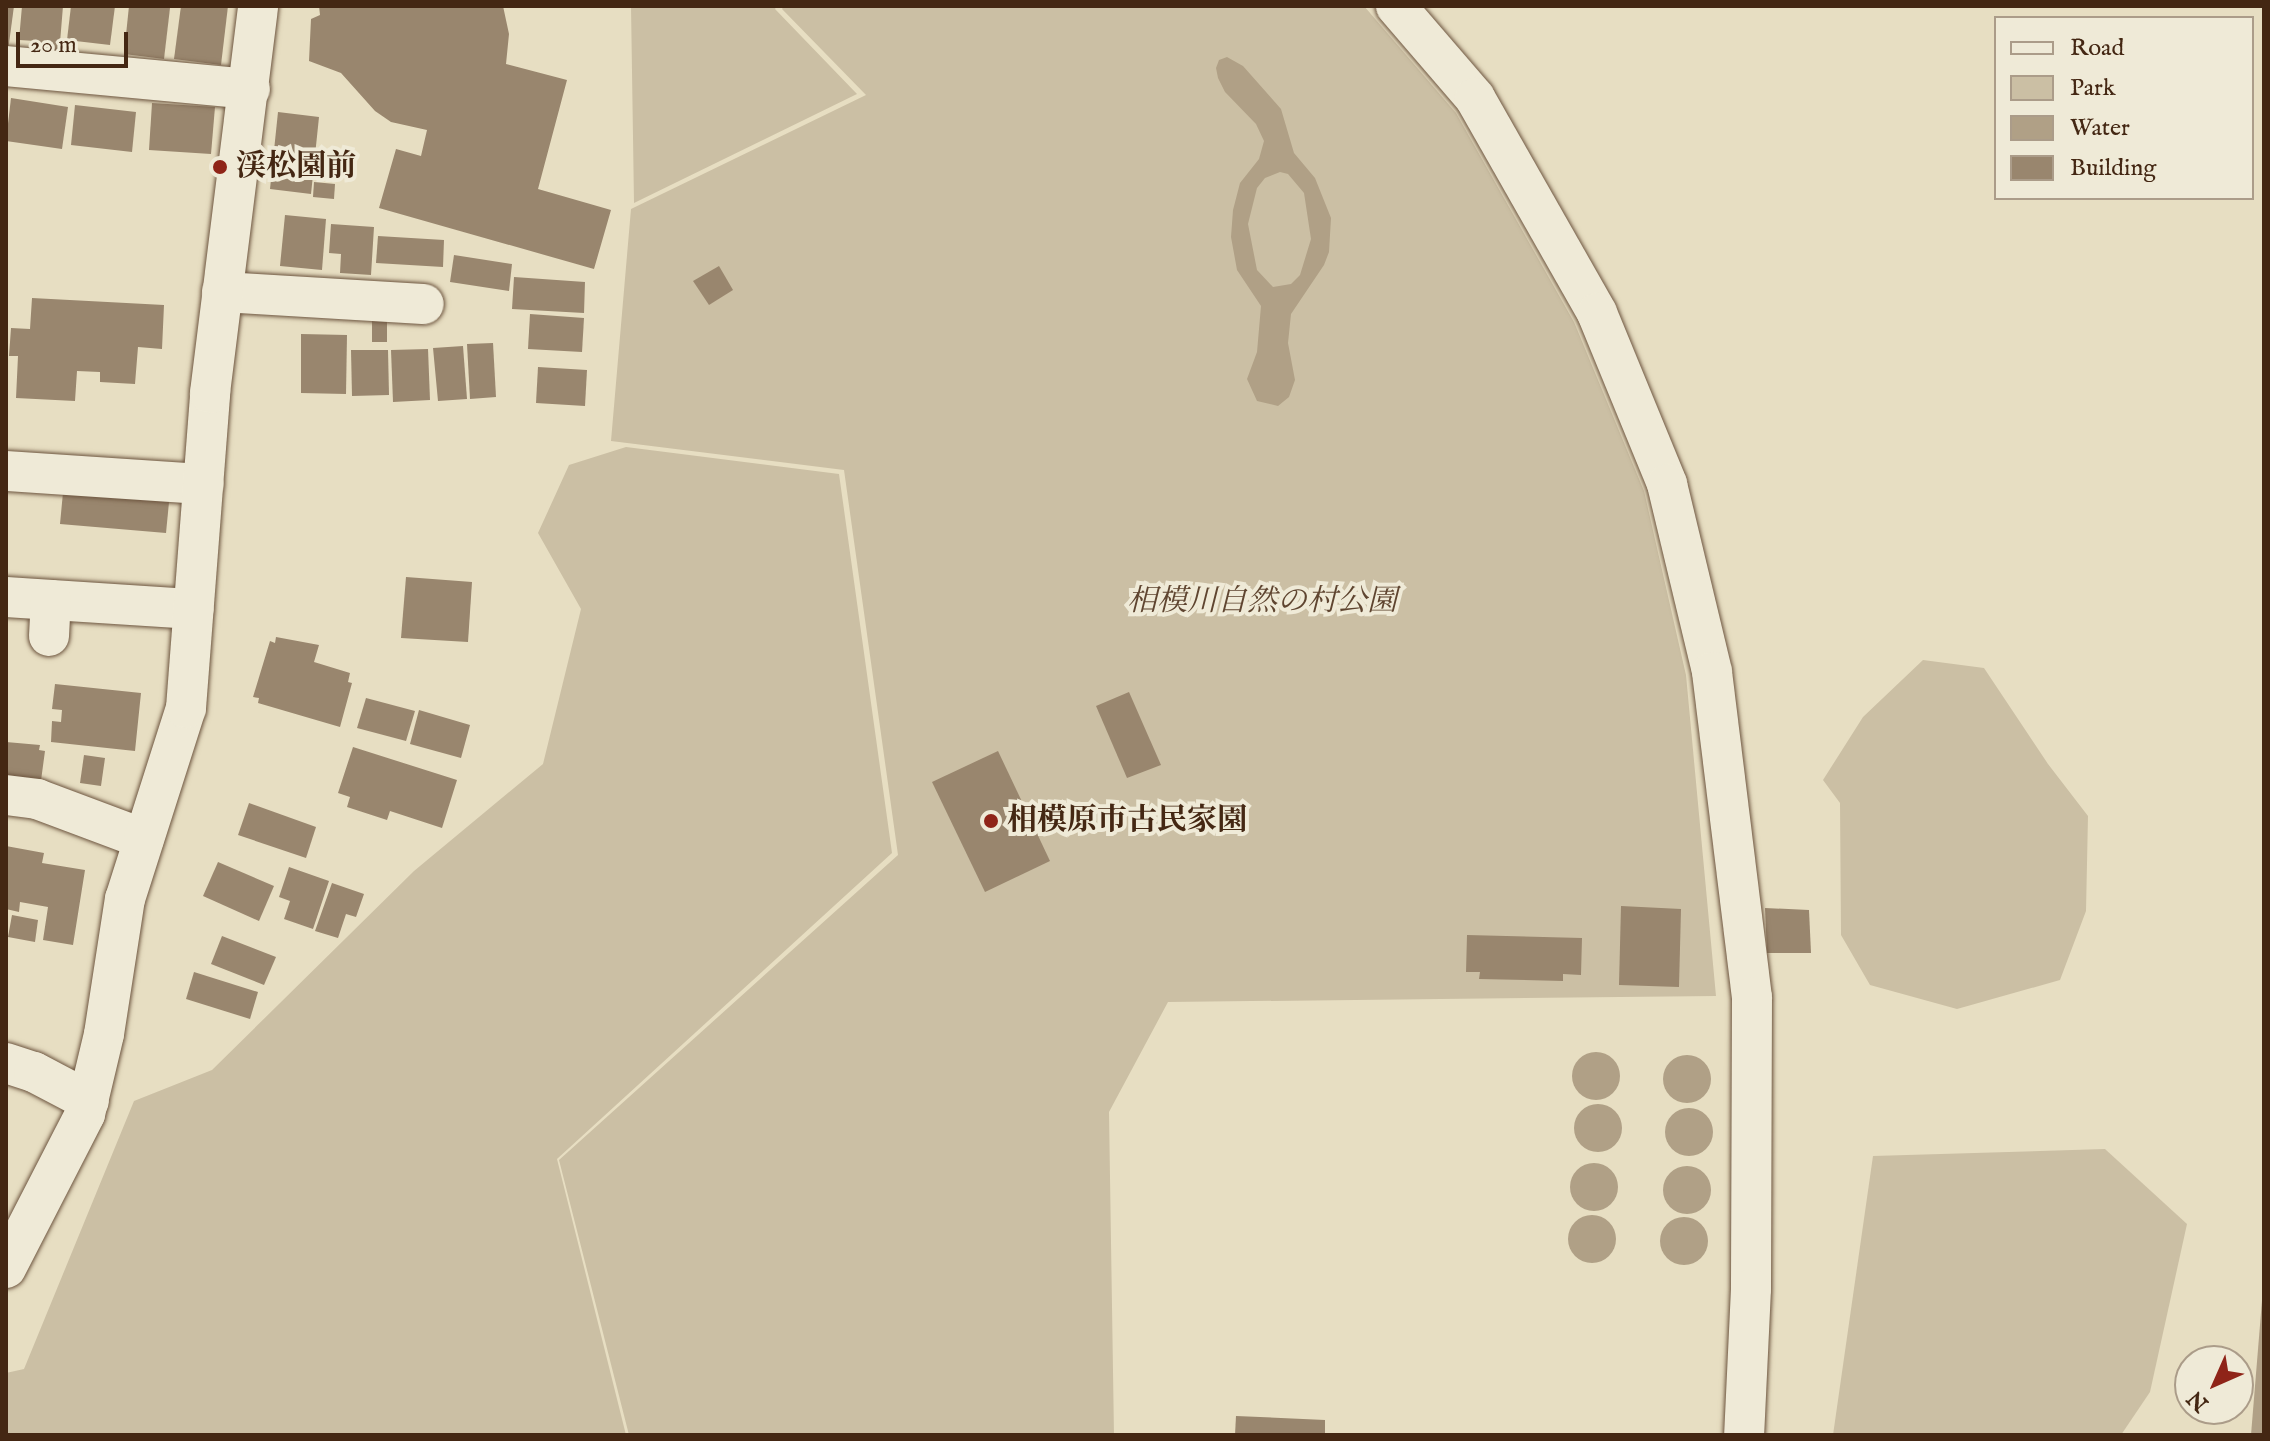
<!DOCTYPE html>
<html>
<head>
<meta charset="utf-8">
<style>
	body { margin:0 }
	#map { position:relative; width:2270px; height:1441px; overflow:hidden; background:#e7dec2; font-family:"IM FELL English","Noto Serif JP",serif }
	div>[style] { position:absolute }
	[style*='--x'] { left:calc(var(--x)*1px); top:calc(var(--y)*1px); width:calc(var(--w)*1px); rotate:calc(var(--a)*1deg) }
	.green>* { inset:0; background:#cbbfa4 }
	.water>* { inset:0; background:#b0a086 }
	.round { border-radius:50% }
	.building>* { inset:0; background:#99866e }
	.roads { filter:drop-shadow(0 0 2px #6d553f) drop-shadow(0 0 2px #6d553f) }
	.minor>* { height:40px; margin:-20px; padding:0 20px; transform-origin:20px; border-radius:20px; background:#efead7 }
	.dots>* { width:22px; height:22px; translate:-50% -50%; box-sizing:border-box; border:4px solid #efead7; border-radius:50% }
	span { translate:-50% -50%; white-space:nowrap; text-align:center; line-height:1.15; -webkit-text-stroke:8px #efead7; paint-order:stroke }
	.poi-label { font-size:30px; color:#442713; font-weight:700 }
	.left { translate:0 -50%; text-align:left }
	.park-label { font-size:30px; color:#5f4530; font-style:italic }
	.frame { position:absolute; inset:0; border:8px solid #442713; pointer-events:none }
	.legend { position:absolute; left:1994px; top:16px; width:260px; height:184px; box-sizing:border-box; background:#efead7; border:2px solid #ab9c89; margin:0; padding:10px 14px; list-style:none; font-size:24px; color:#442713 }
	.legend li { display:flex; align-items:center; gap:16px; height:40px }
	.legend b { width:40px; border:2px solid #ab9c89 }
	.north { position:absolute; left:2174px; top:1345px; width:80px; height:80px; box-sizing:border-box; background:#efead7; border:2px solid #ab9c89; border-radius:50%; rotate:225deg; font-size:22px; font-weight:700; line-height:32px; text-align:center; color:#442713 }
	.north::after { content:''; display:block; margin:auto; width:28px; height:36px; background:#8f2418; clip-path:polygon(50% 0,100% 100%,50% 72%,0 100%) }
	.scale { position:absolute; left:16px; top:32px; width:112px; height:36px; box-sizing:border-box; border:4px solid #442713; border-top:0; padding-left:10px; font-size:24px; line-height:28px; white-space:nowrap; color:#442713; -webkit-text-stroke:6px #efead7; paint-order:stroke }
</style>
</head>
<body>
<div id="map">
	<div class="green">
		<div style="clip-path:polygon(631px 6px,777px 6px,775px 9px,857px 94px,634px 203px)"></div>
		<div style="clip-path:polygon(784px 6px,1364px 6px,1456px 113px,1574px 322px,1644px 491px,1686px 675px,1716px 996px,1168px 1002px,1109px 1112px,1114px 1435px,629px 1435px,559px 1160px,898px 855px,844px 470px,611px 441px,631px 209px,866px 95px,782px 9px)"></div>
		<div style="clip-path:polygon(626px 447px,839px 474px,892px 853px,557px 1159px,626px 1435px,6px 1435px,6px 1373px,24px 1369px,134px 1101px,212px 1070px,414px 871px,543px 764px,581px 609px,538px 533px,569px 465px)"></div>
		<div style="clip-path:polygon(1923px 660px,1984px 668px,2048px 764px,2088px 816px,2086px 911px,2060px 980px,1957px 1009px,1870px 985px,1841px 935px,1840px 803px,1823px 780px,1863px 717px)"></div>
		<div style="clip-path:polygon(2105px 1149px,2187px 1224px,2150px 1392px,2121px 1435px,1833px 1435px,1873px 1156px)"></div>
	</div>
	<div class="water">
		<div style="clip-path:polygon(evenodd,1227px 57px,1243px 66px,1281px 109px,1294px 153px,1315px 178px,1331px 218px,1329px 252px,1324px 265px,1291px 314px,1288px 343px,1295px 380px,1289px 397px,1278px 406px,1257px 401px,1247px 379px,1257px 352px,1261px 306px,1237px 270px,1231px 237px,1233px 210px,1240px 183px,1259px 159px,1264px 141px,1256px 124px,1225px 92px,1218px 78px,1216px 68px,1219px 60px,1227px 57px,1280px 172px,1288px 174px,1304px 193px,1311px 239px,1300px 275px,1291px 284px,1273px 287px,1257px 270px,1248px 224px,1257px 188px,1265px 178px,1280px 172px)"></div>
		<div class="round" style="left:1572px;top:1052px;width:48px;height:48px"></div>
		<div class="round" style="left:1663px;top:1055px;width:48px;height:48px"></div>
		<div class="round" style="left:1574px;top:1104px;width:48px;height:48px"></div>
		<div class="round" style="left:1665px;top:1108px;width:48px;height:48px"></div>
		<div class="round" style="left:1570px;top:1163px;width:48px;height:48px"></div>
		<div class="round" style="left:1663px;top:1166px;width:48px;height:48px"></div>
		<div class="round" style="left:1568px;top:1215px;width:48px;height:48px"></div>
		<div class="round" style="left:1660px;top:1217px;width:48px;height:48px"></div>
		<div style="clip-path:polygon(2264px 1276px,2264px 1435px,2251px 1435px)"></div>
	</div>
	<div class="building">
		<div style="clip-path:polygon(6px 6px,14px 6px,8px 51px,6px 51px)"></div>
		<div style="clip-path:polygon(22px 6px,63px 6px,59px 55px,35px 53px,36px 41px,19px 40px)"></div>
		<div style="clip-path:polygon(71px 6px,115px 6px,110px 45px,67px 40px)"></div>
		<div style="clip-path:polygon(129px 6px,170px 8px,164px 59px,124px 54px)"></div>
		<div style="clip-path:polygon(181px 6px,228px 6px,221px 65px,174px 59px)"></div>
		<div style="clip-path:polygon(319px 6px,503px 6px,509px 34px,506px 64px,567px 80px,538px 189px,611px 210px,594px 269px,379px 208px,396px 149px,421px 156px,427px 130px,391px 122px,375px 111px,341px 73px,309px 61px,311px 19px,320px 15px)"></div>
		<div style="clip-path:polygon(11px 98px,68px 107px,62px 149px,6px 141px)"></div>
		<div style="clip-path:polygon(152px 103px,215px 107px,211px 154px,149px 150px)"></div>
		<div style="clip-path:polygon(75px 105px,136px 112px,132px 152px,71px 145px)"></div>
		<div style="clip-path:polygon(278px 112px,319px 117px,311px 194px,270px 189px)"></div>
		<div style="clip-path:polygon(325px 152px,337px 153px,334px 181px,322px 179px)"></div>
		<div style="clip-path:polygon(314px 182px,335px 184px,334px 199px,313px 197px)"></div>
		<div style="clip-path:polygon(285px 215px,326px 219px,322px 270px,280px 266px)"></div>
		<div style="clip-path:polygon(331px 224px,374px 227px,371px 275px,340px 273px,341px 254px,329px 253px)"></div>
		<div style="clip-path:polygon(378px 236px,444px 240px,443px 267px,376px 263px)"></div>
		<div style="clip-path:polygon(454px 255px,512px 264px,509px 291px,450px 282px)"></div>
		<div style="clip-path:polygon(719px 266px,733px 290px,709px 305px,693px 281px)"></div>
		<div style="clip-path:polygon(514px 277px,585px 282px,584px 313px,512px 309px)"></div>
		<div style="clip-path:polygon(32px 298px,164px 305px,162px 349px,138px 347px,135px 384px,100px 382px,100px 372px,77px 371px,75px 401px,16px 398px,18px 356px,9px 356px,11px 328px,30px 329px)"></div>
		<div style="clip-path:polygon(530px 314px,584px 318px,582px 352px,528px 349px)"></div>
		<div style="clip-path:polygon(372px 316px,387px 316px,387px 342px,372px 342px)"></div>
		<div style="clip-path:polygon(301px 334px,347px 335px,346px 394px,301px 393px)"></div>
		<div style="clip-path:polygon(493px 343px,496px 397px,470px 399px,467px 344px)"></div>
		<div style="clip-path:polygon(463px 346px,467px 399px,438px 401px,433px 348px)"></div>
		<div style="clip-path:polygon(428px 349px,430px 400px,393px 402px,391px 350px)"></div>
		<div style="clip-path:polygon(351px 350px,388px 350px,389px 395px,352px 396px)"></div>
		<div style="clip-path:polygon(538px 367px,587px 370px,585px 406px,536px 403px)"></div>
		<div style="clip-path:polygon(64px 482px,170px 492px,166px 533px,60px 524px)"></div>
		<div style="clip-path:polygon(406px 577px,472px 582px,468px 642px,401px 638px)"></div>
		<div style="clip-path:polygon(276px 637px,319px 645px,314px 662px,350px 673px,348px 682px,352px 683px,340px 727px,258px 703px,259px 698px,253px 697px,270px 641px,275px 643px)"></div>
		<div style="clip-path:polygon(55px 684px,141px 693px,135px 751px,51px 742px,52px 721px,61px 722px,62px 710px,52px 709px)"></div>
		<div style="clip-path:polygon(1129px 692px,1161px 765px,1127px 778px,1096px 706px)"></div>
		<div style="clip-path:polygon(366px 698px,415px 711px,406px 741px,357px 728px)"></div>
		<div style="clip-path:polygon(419px 710px,470px 725px,461px 758px,410px 744px)"></div>
		<div style="clip-path:polygon(6px 742px,40px 745px,39px 750px,45px 751px,40px 788px,6px 784px)"></div>
		<div style="clip-path:polygon(353px 747px,457px 780px,442px 828px,390px 811px,387px 820px,347px 807px,350px 797px,338px 793px)"></div>
		<div style="clip-path:polygon(998px 751px,1050px 861px,985px 892px,932px 782px)"></div>
		<div style="clip-path:polygon(84px 755px,105px 758px,101px 786px,80px 783px)"></div>
		<div style="clip-path:polygon(249px 803px,316px 827px,306px 858px,238px 835px)"></div>
		<div style="clip-path:polygon(6px 846px,44px 853px,42px 863px,85px 870px,73px 945px,43px 940px,48px 907px,20px 902px,19px 912px,6px 909px)"></div>
		<div style="clip-path:polygon(218px 862px,274px 886px,259px 921px,203px 896px)"></div>
		<div style="clip-path:polygon(289px 867px,329px 881px,313px 929px,284px 919px,290px 901px,279px 897px)"></div>
		<div style="clip-path:polygon(332px 883px,364px 894px,356px 917px,346px 914px,338px 938px,315px 931px)"></div>
		<div style="clip-path:polygon(1621px 906px,1681px 909px,1679px 987px,1619px 985px)"></div>
		<div style="clip-path:polygon(1765px 908px,1809px 910px,1811px 953px,1767px 953px)"></div>
		<div style="clip-path:polygon(12px 915px,38px 920px,35px 942px,8px 937px)"></div>
		<div style="clip-path:polygon(1467px 935px,1582px 938px,1581px 975px,1563px 974px,1563px 981px,1479px 979px,1480px 972px,1466px 972px)"></div>
		<div style="clip-path:polygon(222px 936px,276px 957px,264px 985px,211px 964px)"></div>
		<div style="clip-path:polygon(194px 972px,258px 992px,250px 1019px,186px 999px)"></div>
		<div style="clip-path:polygon(1236px 1416px,1325px 1420px,1325px 1435px,1235px 1435px)"></div>
	</div>
	<div class="roads">
		<div class="minor">
			<div style="--x:1396;--y:6;--w:121;--a:49.3"></div>
			<div style="--x:1475;--y:98;--w:247;--a:60.4"></div>
			<div style="--x:1597;--y:313;--w:185;--a:67.7"></div>
			<div style="--x:1667;--y:484;--w:193;--a:76.5"></div>
			<div style="--x:1712;--y:672;--w:327;--a:83"></div>
			<div style="--x:1752;--y:997;--w:292;--a:90.2"></div>
			<div style="--x:1751;--y:1289;--w:146;--a:92.7"></div>
			<div style="--x:6;--y:66;--w:245;--a:5.4"></div>
			<div style="--x:222;--y:292;--w:202;--a:3.4"></div>
			<div style="--x:6;--y:471;--w:198;--a:3.8"></div>
			<div style="--x:6;--y:597;--w:188;--a:3.7"></div>
			<div style="--x:49;--y:636;--w:36;--a:-87"></div>
			<div style="--x:6;--y:795;--w:31;--a:7"></div>
			<div style="--x:37;--y:799;--w:114;--a:20.5"></div>
			<div style="--x:6;--y:1063;--w:29;--a:18"></div>
			<div style="--x:34;--y:1072;--w:62;--a:27.8"></div>
			<div style="--x:6;--y:1268;--w:173;--a:-62.8"></div>
			<div style="--x:85;--y:1114;--w:82;--a:-76.6"></div>
			<div style="--x:104;--y:1034;--w:137;--a:-81.2"></div>
			<div style="--x:125;--y:899;--w:201;--a:-72.3"></div>
			<div style="--x:186;--y:708;--w:316;--a:-85.6"></div>
			<div style="--x:210;--y:393;--w:390;--a:-82.9"></div>
		</div>
	</div>
	<div class="dots">
		<div style="left:220px;top:167px;background:#8f2418"></div>
		<div style="left:991px;top:821px;background:#8f2418"></div>
	</div>
	<div class="poi-label">
		<span class="left" style="left:236px;top:167px">渓松園前</span>
		<span class="left" style="left:1007px;top:821px">相模原市古民家園</span>
	</div>
	<div class="park-label">
		<span style="left:1262px;top:602px">相模川自然の村公園</span>
	</div>
	<div class="frame"></div>
	<ul class="legend">
	<li><b style="height:10px;background:#efead7"></b>Road</li>
	<li><b style="height:22px;background:#cbbfa4"></b>Park</li>
	<li><b style="height:22px;background:#b0a086"></b>Water</li>
	<li><b style="height:22px;background:#99866e"></b>Building</li>
	</ul>
	<div class="north">N</div>
	<div class="scale">20 m</div>
</div>
</body>
</html>
